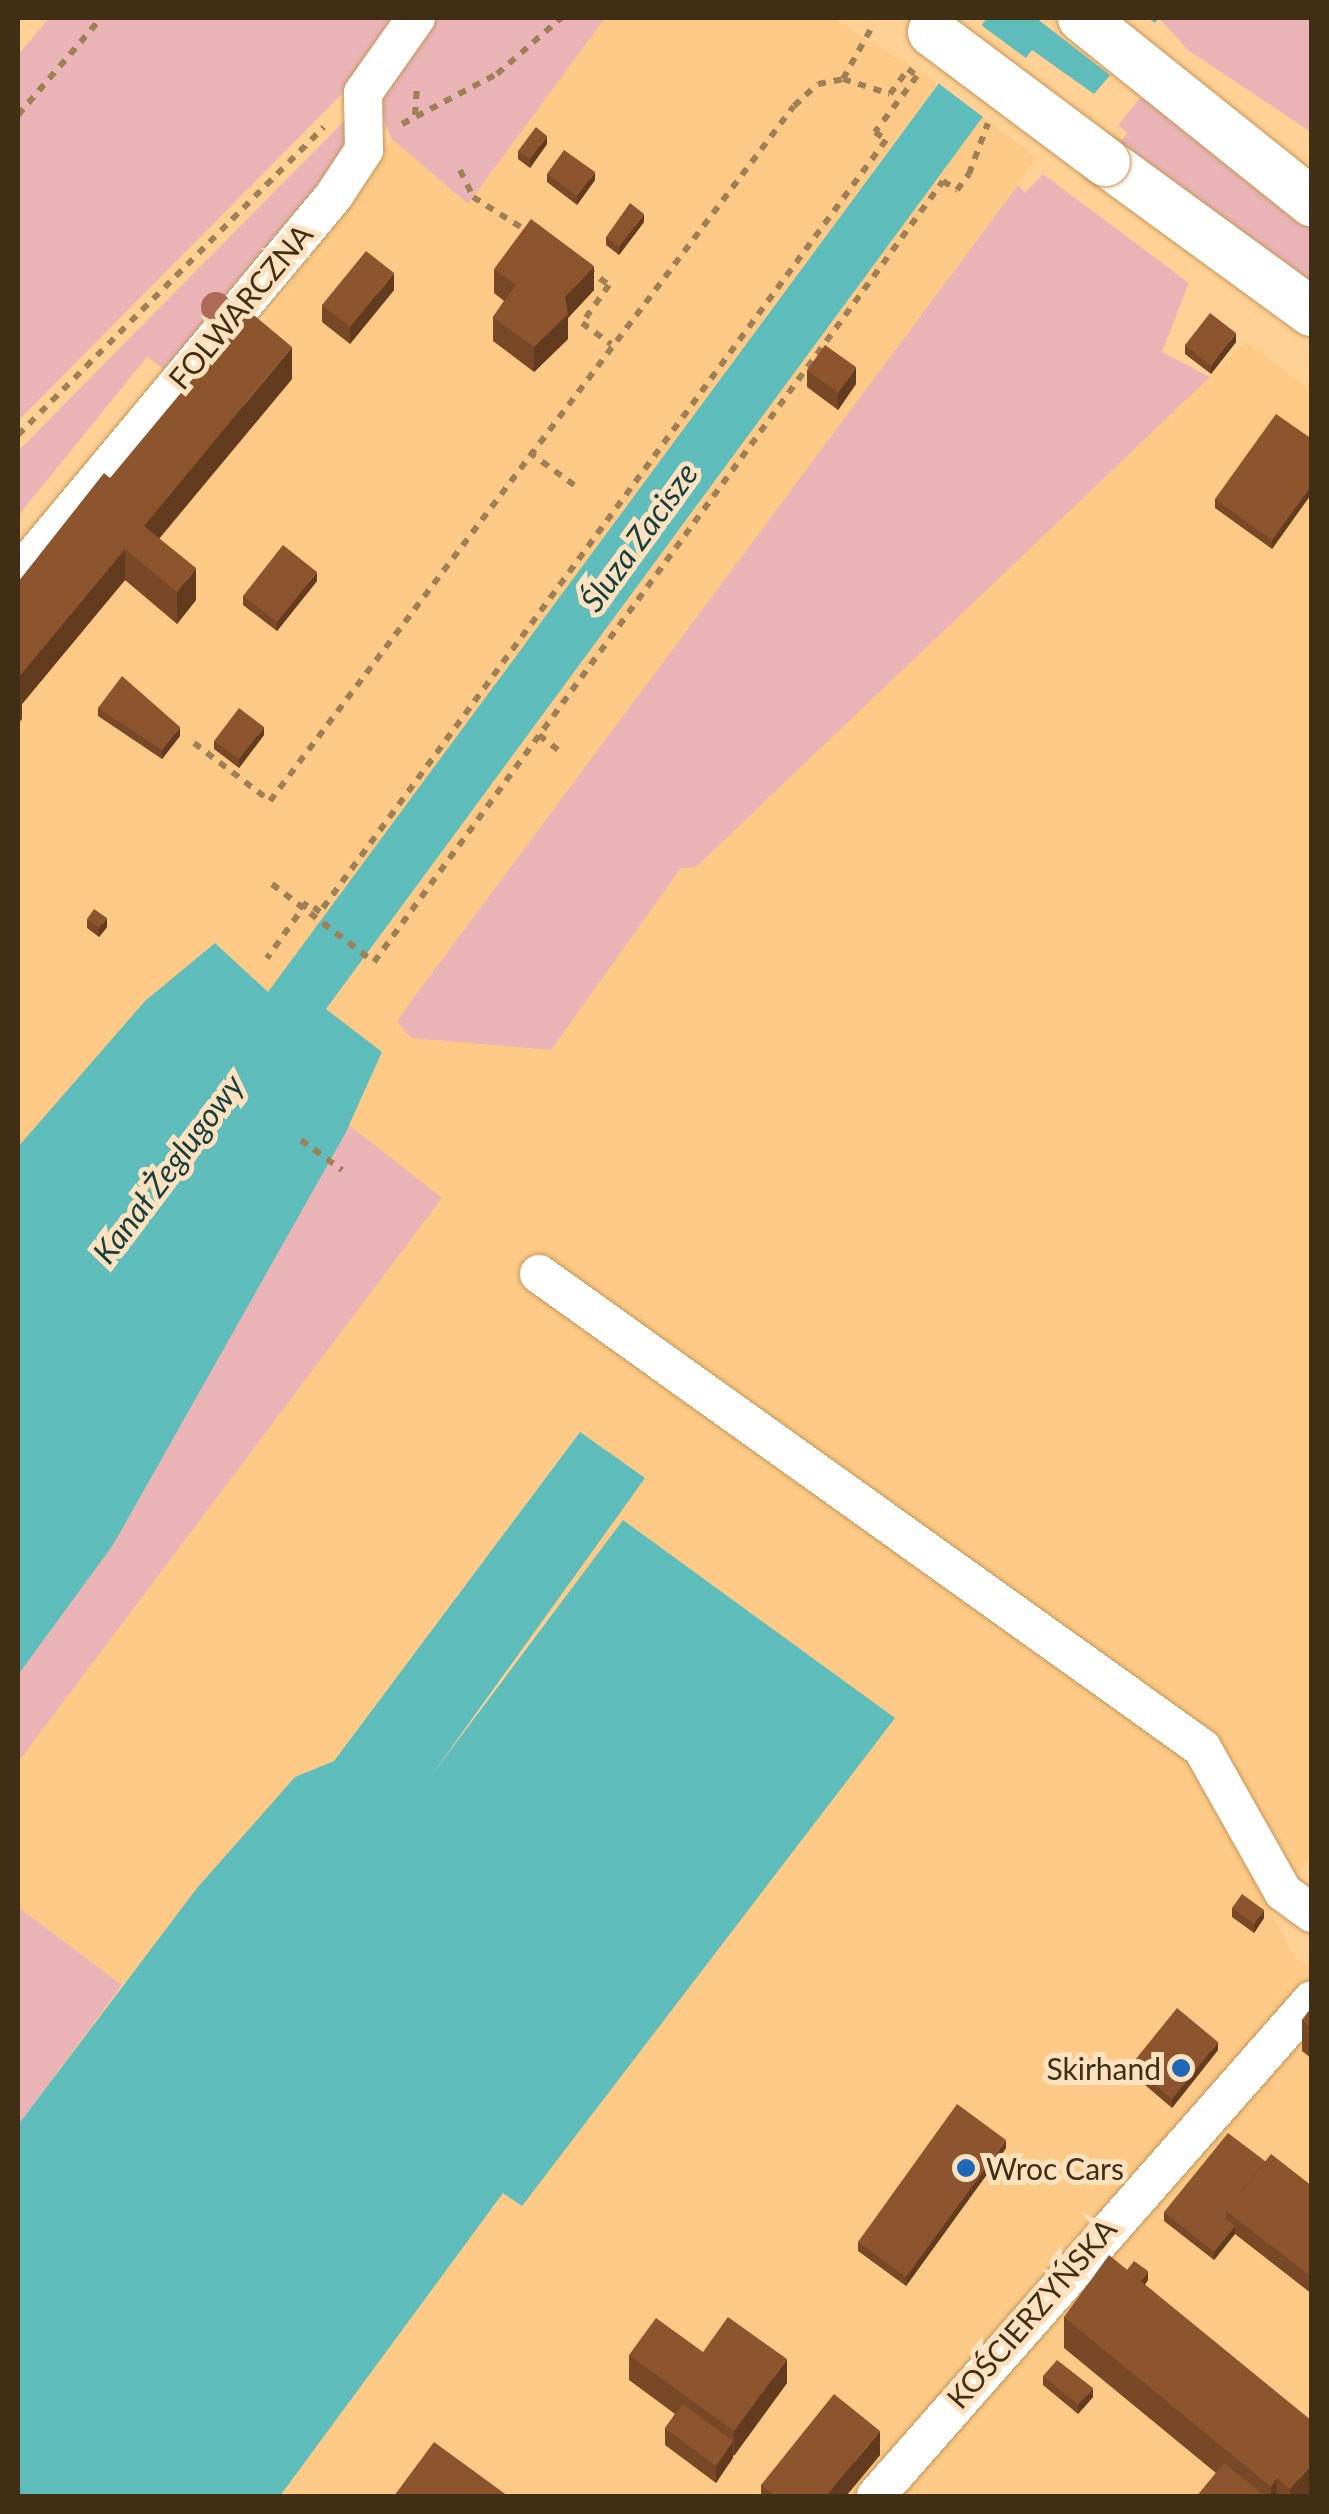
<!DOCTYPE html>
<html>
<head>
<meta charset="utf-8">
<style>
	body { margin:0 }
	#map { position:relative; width:1329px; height:2514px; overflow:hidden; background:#ffd195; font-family:Lato,sans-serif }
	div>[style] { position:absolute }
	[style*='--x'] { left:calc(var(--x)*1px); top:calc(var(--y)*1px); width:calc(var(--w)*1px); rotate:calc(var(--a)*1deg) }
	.built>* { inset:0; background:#fcca86 }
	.green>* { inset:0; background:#eab4b7 }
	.water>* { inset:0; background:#5ebcbb }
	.pier>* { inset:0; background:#ffd195 }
	.path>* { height:6px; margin-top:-3px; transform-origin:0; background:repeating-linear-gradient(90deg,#9f7f55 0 8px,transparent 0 16px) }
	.roads { filter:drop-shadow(0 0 2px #c3975c) drop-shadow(0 0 2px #c3975c) }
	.minor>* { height:38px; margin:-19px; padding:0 19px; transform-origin:19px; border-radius:19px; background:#fff }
	.major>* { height:48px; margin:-24px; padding:0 24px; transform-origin:24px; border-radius:24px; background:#fff }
	.bridges { filter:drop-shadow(0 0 2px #c3975c) drop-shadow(0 0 2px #c3975c) }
	.major-bridge>* { height:48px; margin:-24px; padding:0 24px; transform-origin:24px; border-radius:24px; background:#fff }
	.trees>* { width:30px; height:30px; margin:-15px; border-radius:50%; background:#ae6a58 }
	.wall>* { inset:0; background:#794927 }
	.shaded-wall>* { inset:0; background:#633c20 }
	.building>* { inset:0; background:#8d552d }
	.dots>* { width:28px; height:28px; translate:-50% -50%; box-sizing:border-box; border:5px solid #fee2bf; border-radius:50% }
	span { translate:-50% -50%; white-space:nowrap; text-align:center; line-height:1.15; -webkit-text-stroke:10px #fee2bf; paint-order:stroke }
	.street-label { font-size:30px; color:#402e15 }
	.poi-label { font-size:30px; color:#402e15 }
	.right { translate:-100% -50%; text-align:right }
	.left { translate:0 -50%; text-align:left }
	.water-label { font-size:32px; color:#14403f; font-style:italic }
	.frame { position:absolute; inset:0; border:20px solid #402e15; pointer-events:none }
</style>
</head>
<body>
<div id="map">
	<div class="built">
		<div style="clip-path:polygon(605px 18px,832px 18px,938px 83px,268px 993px,215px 943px,145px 1001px,18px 1147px,18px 621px,249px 342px,392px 139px,468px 204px)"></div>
		<div style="clip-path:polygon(983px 117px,1037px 158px,440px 970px,551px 1049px,681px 868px,696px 866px,1246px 342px,1311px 390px,1312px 1854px,1270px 1911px,1295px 1959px,1311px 1965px,1311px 2496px,280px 2496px,503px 2193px,523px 2205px,623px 1521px,428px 1773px,645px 1478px,579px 1432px,333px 1761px,295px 1777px,122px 1985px,18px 1907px,18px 1762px,397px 1168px,349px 1125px,382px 1052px,326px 1010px)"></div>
	</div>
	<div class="green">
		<div style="clip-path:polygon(49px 18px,402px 18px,342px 94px,18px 421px,18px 55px)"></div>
		<div style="clip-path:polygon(431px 18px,605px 18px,468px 204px,392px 139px,377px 106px)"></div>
		<div style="clip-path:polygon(1159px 18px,1311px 18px,1311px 132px,1189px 51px)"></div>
		<div style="clip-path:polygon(1140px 98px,1153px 98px,1311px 225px,1311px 284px,1119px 144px,1127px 133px,1118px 125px)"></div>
		<div style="clip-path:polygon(347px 118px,348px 157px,171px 374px,147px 357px,18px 516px,18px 451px)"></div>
		<div style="clip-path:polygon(1043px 174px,1189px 283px,1162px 352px,1210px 377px,696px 867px,681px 868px,551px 1050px,411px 1038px,397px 1022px,414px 997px,1018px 185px,1025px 193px)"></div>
		<div style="clip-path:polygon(349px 1125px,442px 1198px,18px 1762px,18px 1675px,113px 1545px)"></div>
		<div style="clip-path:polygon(18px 1907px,122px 1985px,18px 2125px)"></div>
	</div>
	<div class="water">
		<div style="clip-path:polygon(987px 18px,1159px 18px,1094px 94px,1032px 50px,326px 1009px,382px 1052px,345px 1134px,113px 1545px,18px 1675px,18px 1147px,145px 1001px,215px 943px,268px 992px)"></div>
		<div style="clip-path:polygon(580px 1432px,645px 1478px,431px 1776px,623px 1520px,895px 1718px,522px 2206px,503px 2193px,280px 2496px,18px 2496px,18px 2125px,197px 1888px,295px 1777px,334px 1761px)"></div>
	</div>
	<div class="pier">
		<div style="clip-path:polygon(1036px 18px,1148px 18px,1158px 25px,1115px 79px)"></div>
		<div style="clip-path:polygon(977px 22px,1030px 61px,987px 120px,934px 80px)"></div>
	</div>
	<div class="path">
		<div style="--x:843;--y:79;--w:60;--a:-60.9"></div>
		<div style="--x:18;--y:115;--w:128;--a:-49.4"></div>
		<div style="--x:415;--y:115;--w:32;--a:-86"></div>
		<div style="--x:402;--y:124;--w:107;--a:-27.8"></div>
		<div style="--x:497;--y:74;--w:85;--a:-41.2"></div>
		<div style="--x:460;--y:170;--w:30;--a:64"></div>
		<div style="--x:473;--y:197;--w:64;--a:32.2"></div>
		<div style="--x:587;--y:269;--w:27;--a:36"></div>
		<div style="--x:609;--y:285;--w:47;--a:125.4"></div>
		<div style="--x:582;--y:323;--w:36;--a:36"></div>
		<div style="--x:18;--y:435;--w:434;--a:-45.2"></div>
		<div style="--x:529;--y:452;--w:56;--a:36.3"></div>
		<div style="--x:539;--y:735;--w:24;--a:38"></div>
		<div style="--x:194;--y:743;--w:96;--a:37.3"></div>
		<div style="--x:270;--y:801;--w:870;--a:-52.99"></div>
		<div style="--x:794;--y:106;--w:33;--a:-43"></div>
		<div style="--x:818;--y:84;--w:25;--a:-11"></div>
		<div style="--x:843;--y:79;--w:49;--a:17.7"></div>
		<div style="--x:890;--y:94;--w:31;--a:-54"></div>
		<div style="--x:908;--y:69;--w:11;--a:38"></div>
		<div style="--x:917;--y:76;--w:70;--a:126.9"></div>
		<div style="--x:875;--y:132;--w:14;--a:36"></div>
		<div style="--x:886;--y:140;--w:957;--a:126.25"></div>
		<div style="--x:320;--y:912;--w:16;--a:-142"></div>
		<div style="--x:307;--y:902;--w:69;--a:125.5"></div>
		<div style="--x:272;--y:884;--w:128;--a:37.4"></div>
		<div style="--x:374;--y:962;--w:966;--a:-53.92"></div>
		<div style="--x:943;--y:181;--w:17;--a:33"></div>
		<div style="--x:957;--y:190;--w:20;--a:-53"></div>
		<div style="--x:969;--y:174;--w:54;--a:-69.6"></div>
		<div style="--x:301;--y:1140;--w:51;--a:36.2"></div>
	</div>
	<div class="roads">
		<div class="minor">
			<div style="--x:18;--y:575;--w:496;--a:-50.2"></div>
			<div style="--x:335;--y:194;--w:53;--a:-56.6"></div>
			<div style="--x:364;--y:150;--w:57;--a:-91"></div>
			<div style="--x:363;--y:93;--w:92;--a:-54.8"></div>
			<div style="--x:539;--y:1274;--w:815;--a:35.56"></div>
			<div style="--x:1202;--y:1748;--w:165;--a:60.6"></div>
			<div style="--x:1283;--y:1892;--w:36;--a:36"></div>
			<div style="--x:876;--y:2496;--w:660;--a:-48.68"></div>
		</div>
		<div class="major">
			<div style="--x:1082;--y:18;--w:295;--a:38.7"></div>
			<div style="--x:1106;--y:162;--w:255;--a:36.1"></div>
		</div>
	</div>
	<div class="bridges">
		<div class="major-bridge">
			<div style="--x:932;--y:32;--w:217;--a:36.8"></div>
		</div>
	</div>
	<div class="trees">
		<div style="left:216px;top:307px"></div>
	</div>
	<div class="wall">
		<div style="clip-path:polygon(547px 144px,530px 168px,518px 159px,518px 151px)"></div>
		<div style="clip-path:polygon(547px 174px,595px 180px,577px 205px,547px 182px)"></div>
		<div style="clip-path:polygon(644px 222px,619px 255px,606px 245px,606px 237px)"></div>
		<div style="clip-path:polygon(494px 269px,594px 290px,568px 318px,568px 339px,534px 372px,493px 341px,493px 317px,504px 301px,494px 293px)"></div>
		<div style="clip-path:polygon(394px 290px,350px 344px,322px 322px,322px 305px)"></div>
		<div style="clip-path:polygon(1236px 342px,1211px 374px,1185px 354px,1185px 345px)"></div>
		<div style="clip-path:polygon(807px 370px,856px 384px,838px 410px,807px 387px)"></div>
		<div style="clip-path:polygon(292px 379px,159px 538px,196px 600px,177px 624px,125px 580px,22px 704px,22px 719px,18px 582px,110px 478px)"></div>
		<div style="clip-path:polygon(1312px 439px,1312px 493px,1272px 549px,1215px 508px,1215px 499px)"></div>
		<div style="clip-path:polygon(317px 581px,277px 631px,243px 605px,243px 596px)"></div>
		<div style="clip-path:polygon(98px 708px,180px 736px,162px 759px,98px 716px)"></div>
		<div style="clip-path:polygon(264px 735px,239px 768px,214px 749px,214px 741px)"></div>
		<div style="clip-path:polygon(87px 919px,107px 927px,99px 937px,87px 928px)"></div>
		<div style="clip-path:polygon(1232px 1908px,1264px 1918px,1254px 1933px,1232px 1917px)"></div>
		<div style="clip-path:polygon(1312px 2007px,1312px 2059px,1302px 2051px,1302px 2020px)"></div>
		<div style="clip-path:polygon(1218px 2050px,1172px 2108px,1131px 2073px,1131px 2065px)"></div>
		<div style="clip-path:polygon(1006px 2148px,906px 2286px,858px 2251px,858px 2242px)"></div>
		<div style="clip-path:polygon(1265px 2161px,1312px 2186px,1312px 2294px,1235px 2234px,1214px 2260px,1164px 2221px,1164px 2212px)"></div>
		<div style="clip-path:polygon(1127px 2270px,1148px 2280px,1145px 2285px,1312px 2495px,1310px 2496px,1197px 2496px,1216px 2473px,1064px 2348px,1064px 2317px)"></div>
		<div style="clip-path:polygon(703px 2352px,787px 2383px,733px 2456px,716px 2483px,665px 2445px,665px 2428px,675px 2414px,629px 2380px,629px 2355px)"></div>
		<div style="clip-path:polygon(1043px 2376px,1093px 2397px,1078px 2414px,1043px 2385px)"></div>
		<div style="clip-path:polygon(880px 2455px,846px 2496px,761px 2496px,761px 2485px)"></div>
	</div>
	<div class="shaded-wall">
		<div style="clip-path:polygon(547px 136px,547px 144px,530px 168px,530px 159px)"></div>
		<div style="clip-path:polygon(595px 172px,595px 180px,577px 205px,577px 196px)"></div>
		<div style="clip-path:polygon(644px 214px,644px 222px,619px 255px,619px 247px)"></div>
		<div style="clip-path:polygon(594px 266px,594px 290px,568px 318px,568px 339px,534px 372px,534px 347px,565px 297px)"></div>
		<div style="clip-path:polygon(394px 273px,394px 290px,350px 344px,350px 327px)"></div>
		<div style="clip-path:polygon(1236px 333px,1236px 342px,1211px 374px,1211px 366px)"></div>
		<div style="clip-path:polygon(292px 347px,292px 379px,144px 557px,144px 526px)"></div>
		<div style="clip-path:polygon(856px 367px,856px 384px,838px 410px,838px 393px)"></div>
		<div style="clip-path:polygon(1312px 485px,1312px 493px,1272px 549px,1272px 540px)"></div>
		<div style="clip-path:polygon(125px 549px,125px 580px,22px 704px,22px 719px,18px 724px,18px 678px)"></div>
		<div style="clip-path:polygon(196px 568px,196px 600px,177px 624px,177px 592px)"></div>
		<div style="clip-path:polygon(317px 572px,317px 581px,277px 631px,277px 622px)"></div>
		<div style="clip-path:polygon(180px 727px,180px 736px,162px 759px,162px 750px)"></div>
		<div style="clip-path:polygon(264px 727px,264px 735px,239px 768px,239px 759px)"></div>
		<div style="clip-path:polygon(107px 918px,107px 927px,99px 937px,99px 928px)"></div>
		<div style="clip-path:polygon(1264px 1910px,1264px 1918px,1254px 1933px,1254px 1924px)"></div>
		<div style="clip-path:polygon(1218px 2042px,1218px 2050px,1172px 2108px,1172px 2099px)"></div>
		<div style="clip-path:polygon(1006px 2140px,1006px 2148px,906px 2286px,906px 2277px)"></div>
		<div style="clip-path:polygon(1235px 2226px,1235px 2234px,1214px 2260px,1214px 2252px)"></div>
		<div style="clip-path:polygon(1148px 2271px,1148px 2280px,1137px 2295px,1137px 2287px)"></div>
		<div style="clip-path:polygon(787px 2359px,787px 2383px,734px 2456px,734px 2431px)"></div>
		<div style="clip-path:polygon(1093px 2388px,1093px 2397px,1078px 2414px,1078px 2405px)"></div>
		<div style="clip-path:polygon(880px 2431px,880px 2455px,846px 2496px,826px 2496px)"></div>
		<div style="clip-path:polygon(733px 2441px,733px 2458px,716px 2483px,716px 2466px)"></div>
		<div style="clip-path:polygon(1312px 2464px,1312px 2495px,1310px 2496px,1290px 2496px,1290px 2489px)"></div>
		<div style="clip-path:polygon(1277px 2478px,1277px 2496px,1271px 2496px,1271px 2487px)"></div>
	</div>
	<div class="building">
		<div style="clip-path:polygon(536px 127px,547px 136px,530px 159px,518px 151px)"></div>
		<div style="clip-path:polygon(564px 150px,595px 172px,577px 196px,547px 174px)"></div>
		<div style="clip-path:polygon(630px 203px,644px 214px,619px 247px,606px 237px)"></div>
		<div style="clip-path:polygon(531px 219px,594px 266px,565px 297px,568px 314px,534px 347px,493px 317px,516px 285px,494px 269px)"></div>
		<div style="clip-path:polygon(366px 251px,394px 273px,350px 327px,322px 305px)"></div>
		<div style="clip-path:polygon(249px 311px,292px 347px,144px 526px,196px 568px,177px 592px,125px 549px,18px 678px,18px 582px,104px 473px,110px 478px)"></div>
		<div style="clip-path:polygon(1210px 313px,1236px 333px,1211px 366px,1185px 345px)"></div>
		<div style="clip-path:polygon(825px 345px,856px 367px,838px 393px,807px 370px)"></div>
		<div style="clip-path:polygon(1276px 414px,1312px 439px,1312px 485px,1272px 540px,1215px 499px)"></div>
		<div style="clip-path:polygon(283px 545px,317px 572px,277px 622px,243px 596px)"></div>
		<div style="clip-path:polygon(122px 676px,180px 727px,162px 750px,98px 708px)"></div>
		<div style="clip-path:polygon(239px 708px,264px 727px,239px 759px,214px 741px)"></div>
		<div style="clip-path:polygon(94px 909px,107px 918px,99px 928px,87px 919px)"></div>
		<div style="clip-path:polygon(1242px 1894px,1264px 1910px,1254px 1924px,1232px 1908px)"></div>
		<div style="clip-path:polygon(1312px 2007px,1312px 2028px,1302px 2020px)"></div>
		<div style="clip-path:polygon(1177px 2008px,1218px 2042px,1172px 2099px,1131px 2065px)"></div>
		<div style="clip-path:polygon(957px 2104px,1006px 2140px,906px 2277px,858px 2242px)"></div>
		<div style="clip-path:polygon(1228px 2133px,1265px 2161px,1226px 2211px,1226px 2219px,1235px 2226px,1214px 2252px,1164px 2212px)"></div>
		<div style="clip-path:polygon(1271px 2154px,1312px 2186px,1312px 2277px,1226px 2211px)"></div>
		<div style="clip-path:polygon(1109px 2255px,1312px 2421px,1312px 2464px,1290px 2489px,1277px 2478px,1271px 2487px,1064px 2317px)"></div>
		<div style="clip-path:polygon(1134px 2261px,1148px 2271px,1141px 2281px,1127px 2270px)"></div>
		<div style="clip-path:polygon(728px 2317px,787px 2359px,734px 2431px,629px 2355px,656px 2318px,703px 2352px)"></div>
		<div style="clip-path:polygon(1057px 2360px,1093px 2388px,1078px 2405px,1043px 2376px)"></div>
		<div style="clip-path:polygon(834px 2394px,880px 2431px,826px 2496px,775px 2496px,761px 2485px)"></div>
		<div style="clip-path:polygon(683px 2404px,733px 2441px,716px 2466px,665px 2428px)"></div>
		<div style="clip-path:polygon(434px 2442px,508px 2496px,394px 2496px)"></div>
		<div style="clip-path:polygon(1224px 2463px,1265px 2496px,1197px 2496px)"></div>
	</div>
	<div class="dots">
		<div style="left:1181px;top:2068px;background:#1f68b8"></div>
		<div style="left:966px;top:2168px;background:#1f68b8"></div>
	</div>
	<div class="street-label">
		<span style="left:240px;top:306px;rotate:-50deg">FOLWARCZNA</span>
		<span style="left:1031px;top:2313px;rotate:-49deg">KOŚCIERZYŃSKA</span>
	</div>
	<div class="poi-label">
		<span class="right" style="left:1161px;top:2068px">Skirhand</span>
		<span class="left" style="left:986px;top:2168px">Wroc Cars</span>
	</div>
	<div class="water-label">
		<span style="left:639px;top:537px;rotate:-54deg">Śluza Zacisze</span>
		<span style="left:168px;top:1169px;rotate:-53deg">Kanał Żeglugowy</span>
	</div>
	<div class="frame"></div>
</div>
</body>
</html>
